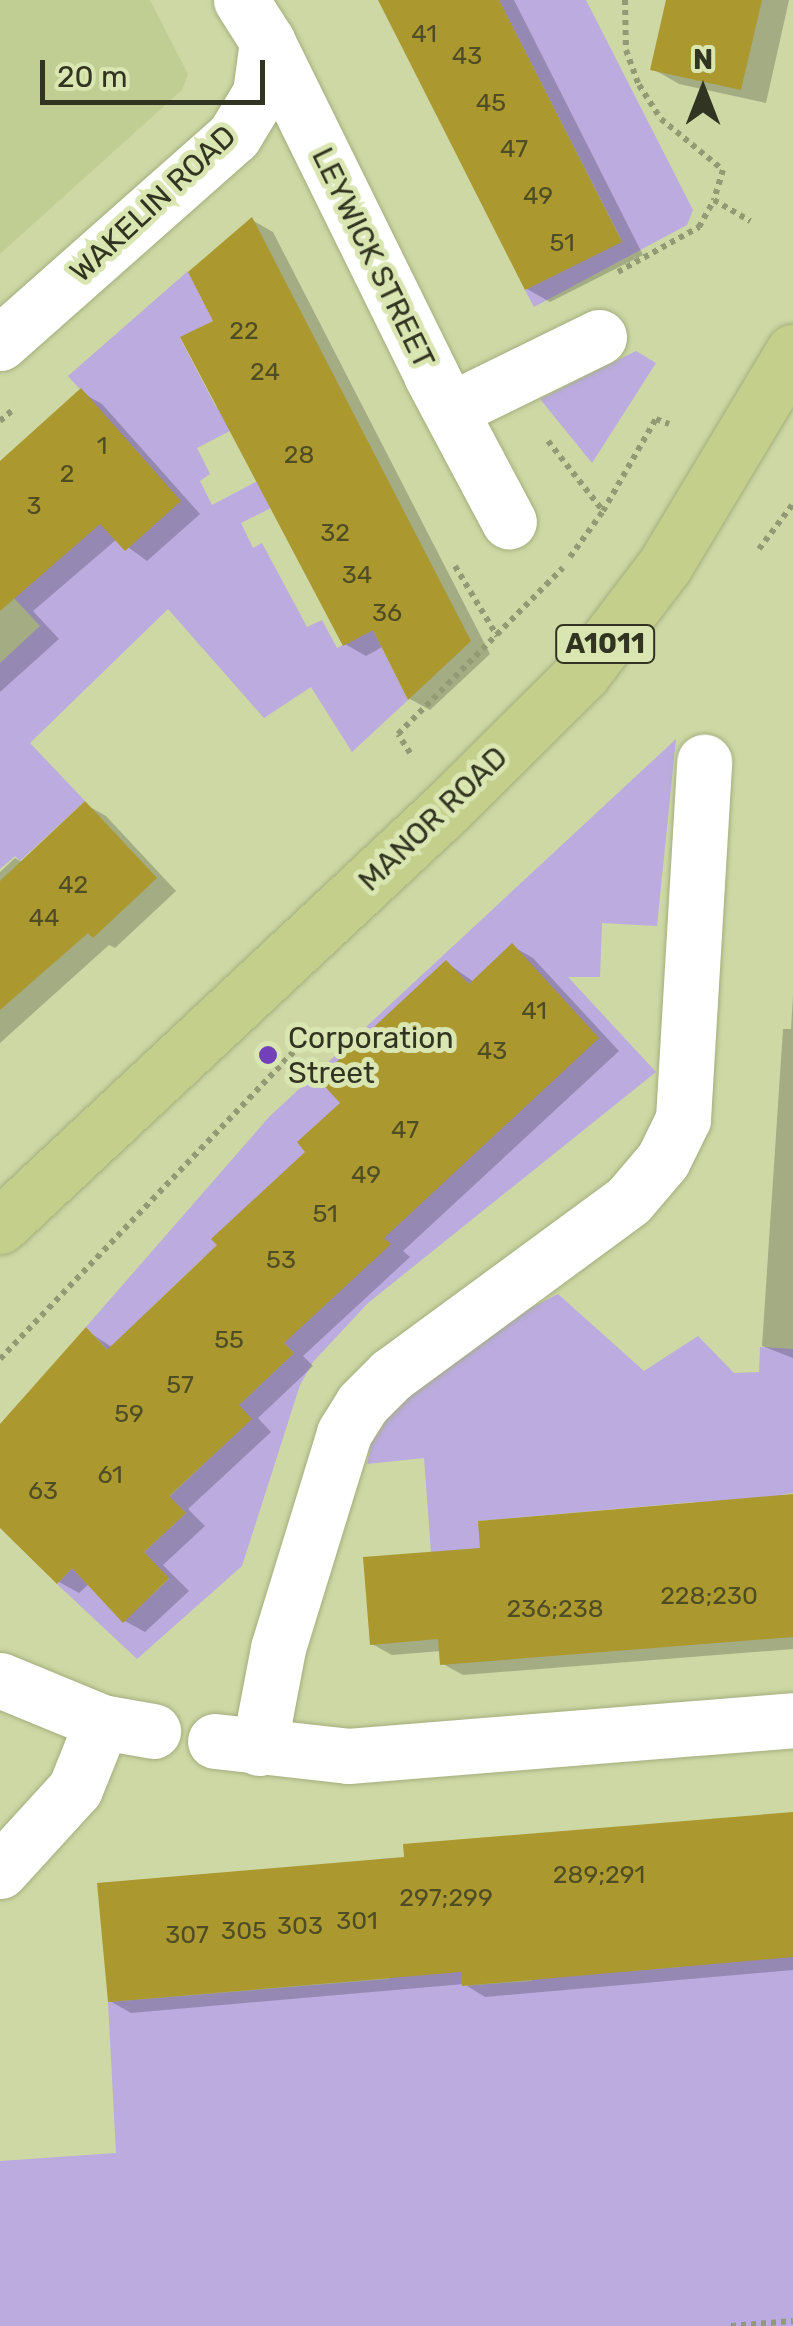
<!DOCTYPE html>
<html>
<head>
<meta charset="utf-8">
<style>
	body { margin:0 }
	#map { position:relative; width:793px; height:2326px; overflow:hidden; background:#cdd8a5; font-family:Rubik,sans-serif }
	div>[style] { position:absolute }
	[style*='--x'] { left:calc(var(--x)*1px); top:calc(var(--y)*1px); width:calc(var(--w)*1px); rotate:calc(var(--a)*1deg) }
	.built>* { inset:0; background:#c1ce93 }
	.green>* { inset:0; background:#bbabdf }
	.shadow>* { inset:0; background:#0003 }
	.building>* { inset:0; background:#ab982f }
	.path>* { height:6px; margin-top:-3px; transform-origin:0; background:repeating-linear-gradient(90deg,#919a72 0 5px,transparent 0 10px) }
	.roads { filter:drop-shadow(0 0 2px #a2ae7c) drop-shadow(0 0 2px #a2ae7c) }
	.minor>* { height:55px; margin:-27.5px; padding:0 27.5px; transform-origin:27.5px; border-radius:27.5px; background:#fff }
	.major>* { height:55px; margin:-27.5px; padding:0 27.5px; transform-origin:27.5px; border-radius:27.5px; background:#c4cf8c }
	.dots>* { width:28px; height:28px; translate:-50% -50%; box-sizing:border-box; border:5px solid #d9e6b2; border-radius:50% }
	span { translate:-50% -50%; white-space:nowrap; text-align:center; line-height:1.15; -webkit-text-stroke:10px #d9e6b2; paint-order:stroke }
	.number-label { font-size:25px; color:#4f4d24 }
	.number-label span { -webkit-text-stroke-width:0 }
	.shield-label span { padding:2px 8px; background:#d9e6b2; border:2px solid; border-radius:8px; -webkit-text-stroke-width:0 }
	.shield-label { font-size:28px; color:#303420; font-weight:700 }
	.street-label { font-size:30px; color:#303420 }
	.poi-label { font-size:30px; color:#303420 }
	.left { translate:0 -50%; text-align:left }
	.north { position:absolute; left:653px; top:40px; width:100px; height:100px; -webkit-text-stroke:8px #d9e6b2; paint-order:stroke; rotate:0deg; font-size:28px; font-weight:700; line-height:40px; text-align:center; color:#303420 }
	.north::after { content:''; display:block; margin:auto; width:35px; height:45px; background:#303420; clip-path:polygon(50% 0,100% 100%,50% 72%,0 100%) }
	.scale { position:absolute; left:40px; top:60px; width:225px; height:45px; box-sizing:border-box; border:5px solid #303420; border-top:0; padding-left:12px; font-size:30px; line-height:35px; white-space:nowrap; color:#303420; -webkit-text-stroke:8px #d9e6b2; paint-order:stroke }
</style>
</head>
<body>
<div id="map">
	<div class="built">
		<div style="clip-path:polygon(0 0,150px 0,188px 74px,182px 90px,0 254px)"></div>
	</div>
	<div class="green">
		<div style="clip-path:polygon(499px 0,586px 0,693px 210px,687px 225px,534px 307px,525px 290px,622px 241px)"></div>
		<div style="clip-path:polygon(188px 271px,213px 321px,180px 338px,216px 407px,261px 415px,197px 448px,210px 474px,200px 481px,212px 505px,288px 465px,301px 493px,241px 523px,253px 548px,262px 543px,307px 627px,322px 620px,337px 648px,373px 630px,408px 700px,352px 752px,311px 687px,264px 718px,168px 609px,30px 743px,85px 801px,20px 861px,15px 856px,0 869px,0 663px,40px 626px,0 583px,33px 582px,156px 473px,68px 376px)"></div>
		<div style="clip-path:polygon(636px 351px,656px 363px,592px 463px,540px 399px)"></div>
		<div style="clip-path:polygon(676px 739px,657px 926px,602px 923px,600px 977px,568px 977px,656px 1072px,368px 1303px,313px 1362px,300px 1385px,242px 1566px,137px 1659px,57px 1584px,72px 1568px,123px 1622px,169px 1579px,144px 1552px,186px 1513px,169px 1497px,251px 1419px,239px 1405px,294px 1353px,203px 1258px,149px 1310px,122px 1365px,86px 1327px,269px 1117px)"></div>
		<div style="clip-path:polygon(558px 1294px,644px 1371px,698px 1336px,734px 1373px,759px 1372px,760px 1347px,793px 1349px,793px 1493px,784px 1494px,698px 1552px,694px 1502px,479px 1521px,482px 1575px,433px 1579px,424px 1458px,367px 1464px,371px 1444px,393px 1409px,515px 1316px)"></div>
		<div style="clip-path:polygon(392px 1858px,404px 1862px,457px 1935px,463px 1986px,532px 1981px,528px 1927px,618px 1972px,680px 1967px,676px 1914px,793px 1957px,793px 2326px,0 2326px,0 2161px,116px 2153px,108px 2002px,389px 1979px,380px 1859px)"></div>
	</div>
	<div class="shadow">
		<div style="clip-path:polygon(411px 0,514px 0,643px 255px,550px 302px,527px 289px)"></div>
		<div style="clip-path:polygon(669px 0,789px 0,766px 103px,679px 84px,653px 69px)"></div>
		<div style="clip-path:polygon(252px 220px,273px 232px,490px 654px,430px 710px,410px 699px,384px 646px,366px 656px,345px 644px,216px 322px)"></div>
		<div style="clip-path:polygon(81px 392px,102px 404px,200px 514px,147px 561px,117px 539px,33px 611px,59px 639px,0 692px,0 464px)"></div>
		<div style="clip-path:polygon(85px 804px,106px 816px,176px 891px,115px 948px,109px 945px,0 1043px,0 872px,15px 858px,23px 863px)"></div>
		<div style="clip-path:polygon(512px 946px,533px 958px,619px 1051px,403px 1251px,410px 1257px,303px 1356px,313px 1366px,258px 1418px,271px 1432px,188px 1509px,205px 1526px,163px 1565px,189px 1591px,145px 1632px,125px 1621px,90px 1583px,79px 1593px,59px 1582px,0 1524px,0 1428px,86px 1330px,113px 1348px,220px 1245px,309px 1152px,447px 963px,474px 982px)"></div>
		<div style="clip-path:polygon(793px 995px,793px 1358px,762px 1346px,783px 1029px,791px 1029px)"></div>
		<div style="clip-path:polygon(793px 1495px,793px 1649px,463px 1675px,443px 1664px,441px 1651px,392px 1655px,372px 1644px,483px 1551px)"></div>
		<div style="clip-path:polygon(793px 1815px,793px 1970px,485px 1997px,464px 1984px,131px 2013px,110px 2001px,406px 1859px)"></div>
	</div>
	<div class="building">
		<div style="clip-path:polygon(378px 0,499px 0,622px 242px,525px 290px)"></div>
		<div style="clip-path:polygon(666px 0,762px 0,741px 90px,650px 70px)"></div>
		<div style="clip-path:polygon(252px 217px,471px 641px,408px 700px,373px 630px,343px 646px,180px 337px,213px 321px,188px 272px)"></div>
		<div style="clip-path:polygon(81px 388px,181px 501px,125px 551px,100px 524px,0 611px,0 461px)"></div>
		<div style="clip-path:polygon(85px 801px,157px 878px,93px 938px,88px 933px,0 1010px,0 881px)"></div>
		<div style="clip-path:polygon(512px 943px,599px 1038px,384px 1238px,391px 1244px,284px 1343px,294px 1353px,239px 1405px,252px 1419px,169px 1496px,186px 1513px,144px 1552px,169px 1578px,123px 1623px,72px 1568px,57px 1584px,0 1528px,0 1424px,86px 1327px,107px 1350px,217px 1245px,211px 1239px,305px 1152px,297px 1142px,340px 1103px,318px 1079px,446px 960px,469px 984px)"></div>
		<div style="clip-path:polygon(793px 1494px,793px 1637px,440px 1665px,438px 1639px,370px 1645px,363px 1557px,480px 1548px,478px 1521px)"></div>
		<div style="clip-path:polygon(793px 1812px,793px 1957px,462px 1986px,461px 1972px,108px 2002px,97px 1883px,404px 1857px,403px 1844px)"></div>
	</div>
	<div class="path">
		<div style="--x:625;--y:0;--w:50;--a:88.9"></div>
		<div style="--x:626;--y:50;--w:37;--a:70"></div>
		<div style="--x:639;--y:85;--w:40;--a:57.1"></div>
		<div style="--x:661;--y:119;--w:80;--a:39.4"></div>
		<div style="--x:723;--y:170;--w:31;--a:107"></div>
		<div style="--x:714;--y:200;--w:42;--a:30.3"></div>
		<div style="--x:618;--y:272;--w:93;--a:-29.1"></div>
		<div style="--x:699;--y:227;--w:31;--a:-61"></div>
		<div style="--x:0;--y:421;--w:20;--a:-41"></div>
		<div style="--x:548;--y:441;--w:89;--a:51.8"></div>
		<div style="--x:759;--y:549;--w:56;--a:-52.9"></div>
		<div style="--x:570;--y:557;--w:57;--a:-54.3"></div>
		<div style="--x:603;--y:511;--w:106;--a:-60.1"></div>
		<div style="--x:656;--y:419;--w:14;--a:21"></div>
		<div style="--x:455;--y:566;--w:82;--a:59"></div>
		<div style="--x:410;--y:753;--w:22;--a:-122"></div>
		<div style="--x:398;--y:734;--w:234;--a:-45.2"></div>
		<div style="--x:0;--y:1359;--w:448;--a:-46.3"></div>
		<div style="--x:731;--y:2326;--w:62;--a:-4.6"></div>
	</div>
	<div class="roads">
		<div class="minor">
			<div style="--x:241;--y:0;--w:49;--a:57.6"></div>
			<div style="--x:267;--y:41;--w:372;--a:63.8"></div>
			<div style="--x:431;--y:375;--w:166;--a:62"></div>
			<div style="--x:0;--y:343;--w:312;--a:-41.5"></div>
			<div style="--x:234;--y:136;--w:50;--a:-58.8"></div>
			<div style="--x:260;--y:93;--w:52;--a:-82.3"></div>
			<div style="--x:450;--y:410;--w:166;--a:-26.1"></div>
			<div style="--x:0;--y:1680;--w:110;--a:22.4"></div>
			<div style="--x:102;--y:1722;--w:52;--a:10"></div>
			<div style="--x:215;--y:1741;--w:134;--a:6.4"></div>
			<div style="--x:348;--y:1756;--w:446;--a:-4.6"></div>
			<div style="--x:259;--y:1748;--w:102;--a:-79.2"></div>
			<div style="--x:278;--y:1648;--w:225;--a:-72.9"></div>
			<div style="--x:344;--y:1433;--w:34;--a:-58"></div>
			<div style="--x:362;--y:1404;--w:41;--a:-45"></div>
			<div style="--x:391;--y:1375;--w:295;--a:-36.3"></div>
			<div style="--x:629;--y:1200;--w:52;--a:-49.6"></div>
			<div style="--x:663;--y:1160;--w:46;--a:-64"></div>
			<div style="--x:683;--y:1119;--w:358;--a:-86.6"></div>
			<div style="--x:0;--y:1871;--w:111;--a:-47.6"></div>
			<div style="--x:75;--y:1789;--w:72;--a:-68.1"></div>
		</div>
		<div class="major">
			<div style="--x:0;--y:1226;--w:611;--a:-43.08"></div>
			<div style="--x:446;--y:809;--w:193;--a:-44.8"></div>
			<div style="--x:583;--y:673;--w:136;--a:-52.8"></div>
			<div style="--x:665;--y:565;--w:249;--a:-59"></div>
		</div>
	</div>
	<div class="dots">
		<div style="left:268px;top:1055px;background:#7241b9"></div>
	</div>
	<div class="number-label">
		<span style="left:424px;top:34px">41</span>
		<span style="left:467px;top:56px">43</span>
		<span style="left:491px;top:103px">45</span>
		<span style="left:514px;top:149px">47</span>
		<span style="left:538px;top:196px">49</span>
		<span style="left:562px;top:243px">51</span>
		<span style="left:244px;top:331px">22</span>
		<span style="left:265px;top:372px">24</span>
		<span style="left:102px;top:446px">1</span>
		<span style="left:299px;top:455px">28</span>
		<span style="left:67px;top:474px">2</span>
		<span style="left:34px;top:506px">3</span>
		<span style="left:335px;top:533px">32</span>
		<span style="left:357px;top:575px">34</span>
		<span style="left:387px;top:613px">36</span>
		<span style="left:73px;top:885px">42</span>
		<span style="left:44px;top:918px">44</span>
		<span style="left:534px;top:1011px">41</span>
		<span style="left:492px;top:1051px">43</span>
		<span style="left:405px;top:1130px">47</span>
		<span style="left:366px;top:1175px">49</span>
		<span style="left:325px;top:1214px">51</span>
		<span style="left:281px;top:1260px">53</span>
		<span style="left:229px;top:1340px">55</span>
		<span style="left:180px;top:1385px">57</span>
		<span style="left:129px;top:1414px">59</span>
		<span style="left:110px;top:1475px">61</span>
		<span style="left:43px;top:1491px">63</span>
		<span style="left:709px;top:1596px">228;230</span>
		<span style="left:555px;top:1609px">236;238</span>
		<span style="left:599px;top:1875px">289;291</span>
		<span style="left:446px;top:1898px">297;299</span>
		<span style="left:357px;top:1921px">301</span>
		<span style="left:300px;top:1926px">303</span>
		<span style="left:244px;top:1931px">305</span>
		<span style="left:187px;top:1935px">307</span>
	</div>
	<div class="shield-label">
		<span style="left:605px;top:644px">A1011</span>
	</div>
	<div class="street-label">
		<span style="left:153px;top:204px;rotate:-43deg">WAKELIN ROAD</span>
		<span style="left:373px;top:258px;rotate:64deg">LEYWICK STREET</span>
		<span style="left:433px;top:819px;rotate:-44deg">MANOR ROAD</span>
	</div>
	<div class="poi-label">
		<span class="left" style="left:288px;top:1055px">Corporation<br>Street</span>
	</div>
	<div class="north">N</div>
	<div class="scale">20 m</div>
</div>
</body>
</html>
